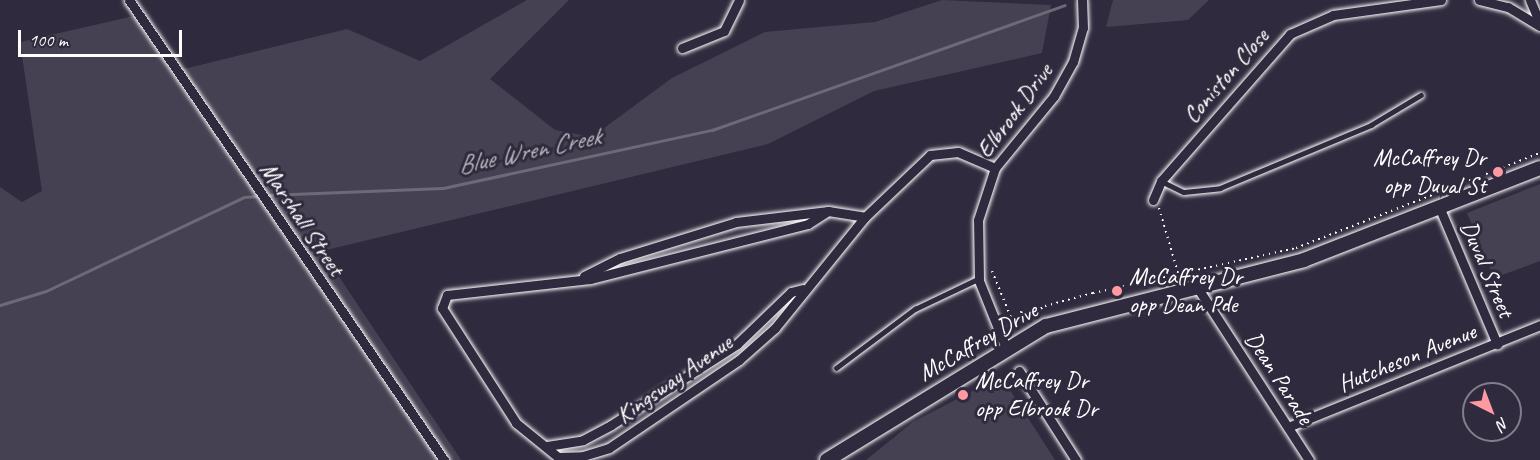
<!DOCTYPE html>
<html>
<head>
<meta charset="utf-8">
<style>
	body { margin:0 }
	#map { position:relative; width:1540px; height:460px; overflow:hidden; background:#2f2a3d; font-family:Caveat,sans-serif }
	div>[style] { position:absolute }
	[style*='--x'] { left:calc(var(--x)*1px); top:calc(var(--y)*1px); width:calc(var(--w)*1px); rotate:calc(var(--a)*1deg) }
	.green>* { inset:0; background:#464152 }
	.stream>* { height:3px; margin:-1.5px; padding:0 1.5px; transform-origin:1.5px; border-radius:1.5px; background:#6d6a77 }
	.path>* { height:2px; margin-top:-1px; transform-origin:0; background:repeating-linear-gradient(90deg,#fff 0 1.5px,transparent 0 6px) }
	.roads { filter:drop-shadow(0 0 2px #fff) drop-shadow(0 0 2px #fff) }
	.lane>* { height:4.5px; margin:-2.25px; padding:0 2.25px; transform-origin:2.25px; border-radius:2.25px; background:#2f2a3d }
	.street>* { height:9px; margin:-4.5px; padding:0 4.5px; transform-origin:4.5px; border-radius:4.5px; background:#2f2a3d }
	.secondary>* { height:14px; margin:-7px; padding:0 7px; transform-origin:7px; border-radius:7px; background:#2f2a3d }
	.dots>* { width:16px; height:16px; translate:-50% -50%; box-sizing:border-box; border:3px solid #2f2a3d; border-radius:50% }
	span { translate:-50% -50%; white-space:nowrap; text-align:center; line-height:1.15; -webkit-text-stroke:6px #2f2a3d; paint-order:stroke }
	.street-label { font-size:24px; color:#fff }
	.poi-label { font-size:24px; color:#fff }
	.right { translate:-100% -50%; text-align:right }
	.left { translate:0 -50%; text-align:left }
	.water-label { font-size:26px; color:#b6b4bb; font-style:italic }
	.north { position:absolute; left:1462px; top:382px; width:60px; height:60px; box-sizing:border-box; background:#2f2a3d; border:2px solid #827f8b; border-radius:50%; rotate:138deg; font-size:16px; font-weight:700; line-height:24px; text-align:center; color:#fff }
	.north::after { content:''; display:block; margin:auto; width:21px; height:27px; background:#ff9aa2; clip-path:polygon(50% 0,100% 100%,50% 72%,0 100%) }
	.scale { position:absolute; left:18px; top:30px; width:164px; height:27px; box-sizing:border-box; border:3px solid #fff; border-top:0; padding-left:8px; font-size:18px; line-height:21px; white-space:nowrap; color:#fff; -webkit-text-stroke:4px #2f2a3d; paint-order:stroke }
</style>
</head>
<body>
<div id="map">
	<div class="green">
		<div style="clip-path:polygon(527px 0,569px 0,490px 79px,555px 130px,592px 137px,672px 78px,765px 32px,875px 22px,942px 0,1051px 5px,1042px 53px,874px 91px,768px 144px,322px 251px,461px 460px,0 460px,0 187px,22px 202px,42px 191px,20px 42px,134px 16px,176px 71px,347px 29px,420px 61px)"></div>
		<div style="clip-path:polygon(1113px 0,1209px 0,1188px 20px,1106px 27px)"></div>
		<div style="clip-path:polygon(1540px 184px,1540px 261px,1494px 278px,1467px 213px)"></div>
		<div style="clip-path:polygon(1001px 376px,1055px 460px,866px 460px,913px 422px)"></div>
	</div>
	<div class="stream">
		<div style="--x:267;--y:195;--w:176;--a:-2.3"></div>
		<div style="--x:443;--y:188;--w:275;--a:-12.2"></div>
		<div style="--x:712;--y:130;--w:374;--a:-19.5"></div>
		<div style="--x:0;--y:305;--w:48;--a:-16.9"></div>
		<div style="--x:46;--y:291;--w:219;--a:-25.4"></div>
		<div style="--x:244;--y:197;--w:16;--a:-4"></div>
	</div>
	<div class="path">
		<div style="--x:1159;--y:208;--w:68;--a:73.7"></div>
		<div style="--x:992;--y:271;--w:58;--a:67.8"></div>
		<div style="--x:1010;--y:327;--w:41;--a:-31"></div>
		<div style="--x:1045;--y:306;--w:50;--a:-15.2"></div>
		<div style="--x:1093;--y:293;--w:208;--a:-12.5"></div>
		<div style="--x:1296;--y:248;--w:262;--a:-21.3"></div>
	</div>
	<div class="roads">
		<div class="lane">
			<div style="--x:1161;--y:181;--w:25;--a:26"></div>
			<div style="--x:1184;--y:192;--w:36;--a:-6"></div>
			<div style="--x:1220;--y:188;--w:164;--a:-22.6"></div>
			<div style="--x:1371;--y:125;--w:58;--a:-31"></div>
			<div style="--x:836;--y:368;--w:99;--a:-36.8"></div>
			<div style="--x:915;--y:309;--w:70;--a:-25.5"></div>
		</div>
		<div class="street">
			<div style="--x:129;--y:0;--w:558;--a:55.6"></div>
			<div style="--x:1479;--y:0;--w:30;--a:14"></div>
			<div style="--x:1508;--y:7;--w:37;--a:31"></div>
			<div style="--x:1530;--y:0;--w:26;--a:67"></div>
			<div style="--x:682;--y:48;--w:45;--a:-22"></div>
			<div style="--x:724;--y:31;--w:34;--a:-64"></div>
			<div style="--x:1153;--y:200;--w:21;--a:-67"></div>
			<div style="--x:1161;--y:181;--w:196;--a:-48.7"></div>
			<div style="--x:1290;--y:34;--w:47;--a:-23.8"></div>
			<div style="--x:1333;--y:15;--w:109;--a:-7.9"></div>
			<div style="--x:1440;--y:209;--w:147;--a:67.1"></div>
			<div style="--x:828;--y:211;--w:24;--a:147"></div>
			<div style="--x:808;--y:224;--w:225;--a:165.8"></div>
			<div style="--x:590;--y:279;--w:144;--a:173.6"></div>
			<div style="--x:447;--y:295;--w:14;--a:111"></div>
			<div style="--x:442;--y:308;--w:137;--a:57.2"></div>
			<div style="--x:516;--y:423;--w:54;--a:39"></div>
			<div style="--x:558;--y:457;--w:25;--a:-2"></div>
			<div style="--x:583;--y:456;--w:27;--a:-17"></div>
			<div style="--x:609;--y:448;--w:157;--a:-34.1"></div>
			<div style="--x:739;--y:360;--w:48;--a:-41.6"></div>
			<div style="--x:775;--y:328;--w:143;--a:-51"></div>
			<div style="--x:865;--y:217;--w:90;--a:-43.6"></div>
			<div style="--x:930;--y:155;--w:28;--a:-6"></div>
			<div style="--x:958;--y:152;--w:40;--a:23.4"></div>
			<div style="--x:584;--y:276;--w:40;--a:-26.6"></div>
			<div style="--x:620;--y:258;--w:121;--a:-17.2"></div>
			<div style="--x:736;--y:222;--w:93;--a:-6.8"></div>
			<div style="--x:828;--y:211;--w:37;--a:9"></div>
			<div style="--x:1197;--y:287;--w:206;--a:57.1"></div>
			<div style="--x:1006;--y:348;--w:72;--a:-111.9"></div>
			<div style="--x:979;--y:281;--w:61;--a:-90.9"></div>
			<div style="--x:978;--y:220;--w:55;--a:-71.9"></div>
			<div style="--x:995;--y:168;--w:93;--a:-50.7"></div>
			<div style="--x:1054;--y:96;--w:39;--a:-61"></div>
			<div style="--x:1073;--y:62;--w:35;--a:-74"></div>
			<div style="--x:1083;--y:28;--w:28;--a:-92"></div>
			<div style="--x:1019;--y:371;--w:106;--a:57.4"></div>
			<div style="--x:1288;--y:427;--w:272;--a:-22"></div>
			<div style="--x:547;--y:446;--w:36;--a:-9"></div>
			<div style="--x:583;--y:440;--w:32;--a:-28"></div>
			<div style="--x:611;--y:425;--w:150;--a:-32.7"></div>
			<div style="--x:737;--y:344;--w:75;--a:-43.9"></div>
			<div style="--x:791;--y:292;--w:12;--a:-14"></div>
		</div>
		<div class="secondary">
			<div style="--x:827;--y:460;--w:257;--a:-31.5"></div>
			<div style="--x:1046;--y:326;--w:266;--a:-14.3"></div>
			<div style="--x:1304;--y:260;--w:253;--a:-21.3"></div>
		</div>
	</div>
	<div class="dots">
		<div style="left:1498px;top:172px;background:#ff9aa2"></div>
		<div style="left:1117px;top:291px;background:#ff9aa2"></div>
		<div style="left:963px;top:395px;background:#ff9aa2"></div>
	</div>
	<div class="street-label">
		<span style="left:1226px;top:76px;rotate:-49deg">Coniston Close</span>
		<span style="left:1015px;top:111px;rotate:-54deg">Elbrook Drive</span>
		<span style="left:302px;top:219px;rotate:56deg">Marshall Street</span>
		<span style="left:1487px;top:269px;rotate:67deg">Duval Street</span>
		<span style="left:978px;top:342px;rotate:-30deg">McCaffrey Drive</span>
		<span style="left:1407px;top:358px;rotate:-22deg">Hutcheson Avenue</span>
		<span style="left:1279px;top:378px;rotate:57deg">Dean Parade</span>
		<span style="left:674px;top:379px;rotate:-35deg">Kingsway Avenue</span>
	</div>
	<div class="poi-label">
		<span class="right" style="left:1486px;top:172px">McCaffrey Dr<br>opp Duval St</span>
		<span class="left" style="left:1129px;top:291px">McCaffrey Dr<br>opp Dean Pde</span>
		<span class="left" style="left:975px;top:395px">McCaffrey Dr<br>opp Elbrook Dr</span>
	</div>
	<div class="water-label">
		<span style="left:529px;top:151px;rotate:-12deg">Blue Wren Creek</span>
	</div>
	<div class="north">N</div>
	<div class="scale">100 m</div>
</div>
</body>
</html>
